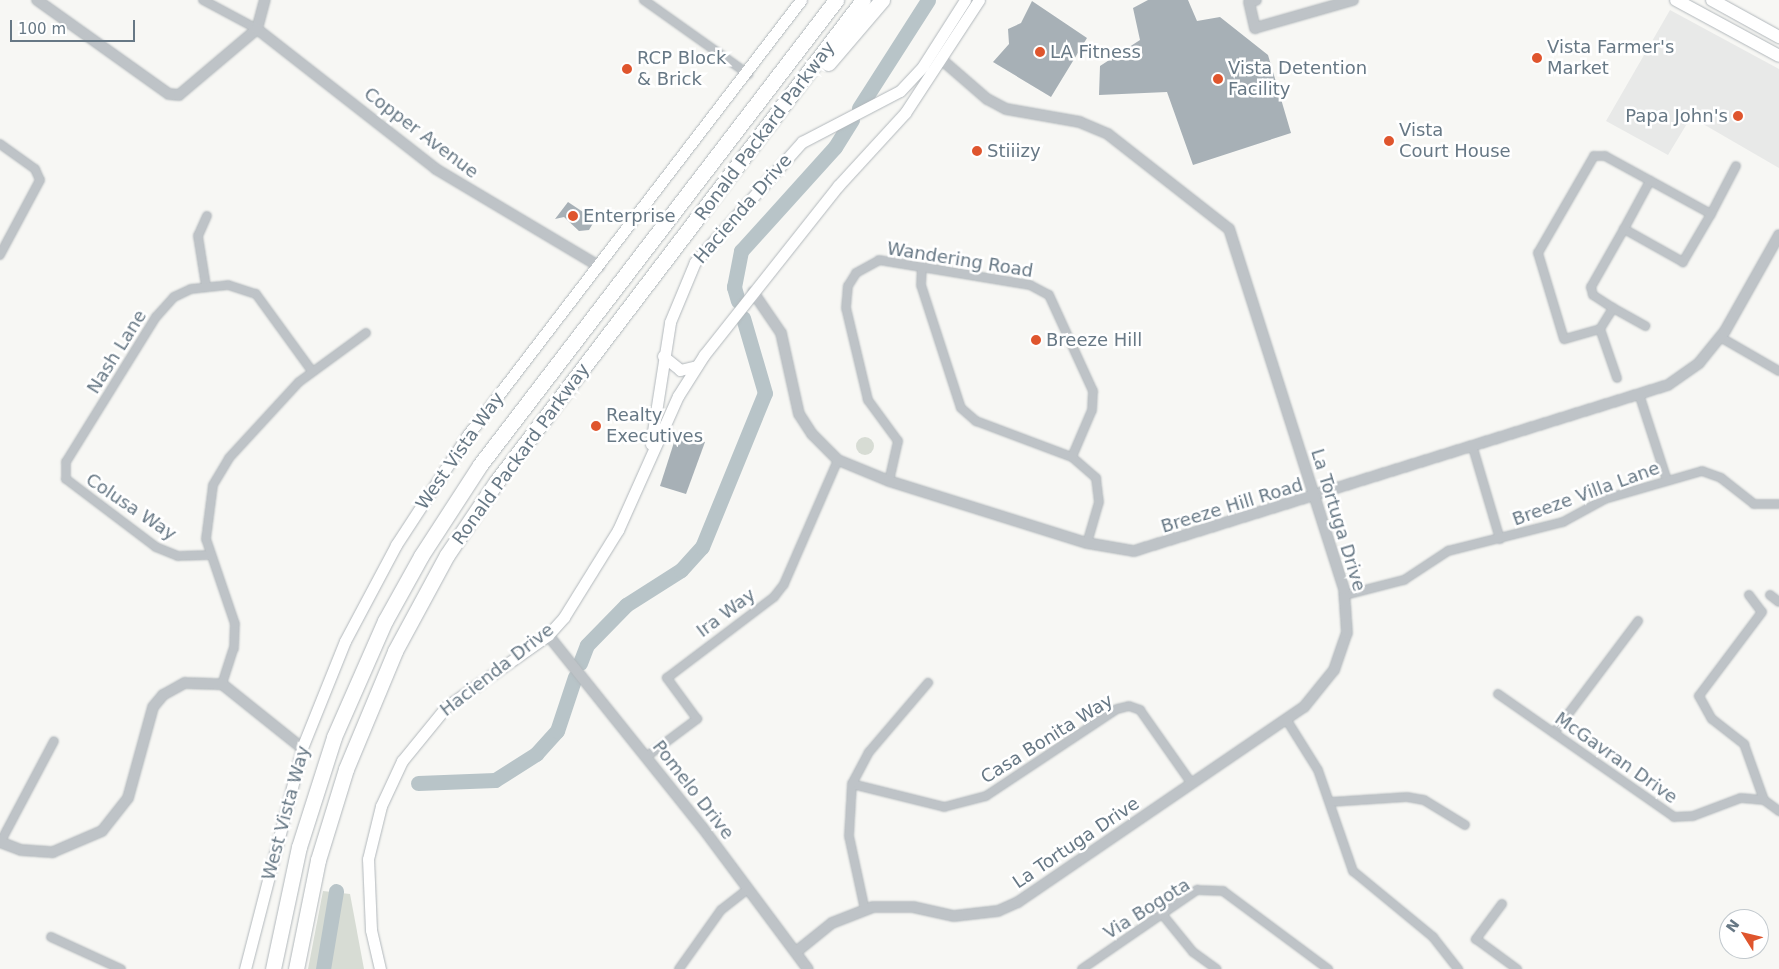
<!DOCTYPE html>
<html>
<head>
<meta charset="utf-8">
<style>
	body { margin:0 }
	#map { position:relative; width:1779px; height:969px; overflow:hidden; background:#f7f7f4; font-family:"DejaVu Sans",sans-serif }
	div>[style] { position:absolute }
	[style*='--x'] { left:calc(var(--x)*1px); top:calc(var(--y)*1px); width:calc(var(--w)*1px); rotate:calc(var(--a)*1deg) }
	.built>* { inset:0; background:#e8e9e8 }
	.green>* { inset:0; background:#d7dcd4 }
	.round { border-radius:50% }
	.river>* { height:15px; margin:-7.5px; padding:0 7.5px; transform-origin:7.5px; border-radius:7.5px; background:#b8c4c8 }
	.building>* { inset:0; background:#a7b0b6 }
	.roads { filter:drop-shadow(0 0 1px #b1b7bb) drop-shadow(0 0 1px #b1b7bb) }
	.minor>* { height:8px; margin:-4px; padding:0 4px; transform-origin:4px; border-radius:4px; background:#bec3c7 }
	.tertiary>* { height:10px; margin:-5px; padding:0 5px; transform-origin:5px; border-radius:5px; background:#bec3c7 }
	.secondary>* { height:11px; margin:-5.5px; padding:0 5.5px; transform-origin:5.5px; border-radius:5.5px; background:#fff }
	.primary>* { height:12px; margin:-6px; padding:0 6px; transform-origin:6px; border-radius:6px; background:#fff }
	.motorway>* { height:15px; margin:-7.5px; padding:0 7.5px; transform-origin:7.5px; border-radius:7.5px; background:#fff }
	.dots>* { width:14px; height:14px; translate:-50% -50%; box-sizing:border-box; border:2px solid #fff; border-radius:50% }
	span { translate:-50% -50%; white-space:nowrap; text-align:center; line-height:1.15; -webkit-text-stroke:5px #fff; paint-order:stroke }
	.poi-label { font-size:18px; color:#677885 }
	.left { translate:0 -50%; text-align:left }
	.right { translate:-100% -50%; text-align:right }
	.street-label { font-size:18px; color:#677885 }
	.north { position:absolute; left:1719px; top:909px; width:50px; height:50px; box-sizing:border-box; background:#fff; border:1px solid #c2c9ce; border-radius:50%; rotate:306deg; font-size:14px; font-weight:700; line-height:20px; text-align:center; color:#677885 }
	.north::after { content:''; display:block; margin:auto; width:18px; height:22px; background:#df552d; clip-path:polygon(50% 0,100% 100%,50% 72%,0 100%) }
	.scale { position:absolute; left:10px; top:20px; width:125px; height:22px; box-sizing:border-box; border:2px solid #677885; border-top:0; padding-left:6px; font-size:15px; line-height:18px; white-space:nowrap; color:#677885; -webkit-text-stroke:4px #fff; paint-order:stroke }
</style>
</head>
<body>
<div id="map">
	<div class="built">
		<div style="clip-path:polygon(1670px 10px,1779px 69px,1779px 168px,1691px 117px,1668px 155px,1606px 121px)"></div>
	</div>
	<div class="green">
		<div class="round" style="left:856px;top:437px;width:18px;height:18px"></div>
		<div style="clip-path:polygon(323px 891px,350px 894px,364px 969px,308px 969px)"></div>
	</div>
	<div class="river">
		<div style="--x:859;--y:108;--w:128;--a:-57.4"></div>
		<div style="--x:738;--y:301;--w:15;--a:-106"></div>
		<div style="--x:734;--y:287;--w:37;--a:-79"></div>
		<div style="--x:741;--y:251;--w:140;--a:-47.9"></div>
		<div style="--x:835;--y:147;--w:32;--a:-58"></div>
		<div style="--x:580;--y:663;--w:19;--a:-69"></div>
		<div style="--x:587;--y:645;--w:56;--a:-45.7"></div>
		<div style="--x:626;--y:605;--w:65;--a:-32.5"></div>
		<div style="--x:681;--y:570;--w:31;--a:-48"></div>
		<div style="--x:702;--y:547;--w:166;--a:-67.8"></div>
		<div style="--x:765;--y:393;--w:78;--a:-106.3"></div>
		<div style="--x:418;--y:783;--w:77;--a:-2.2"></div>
		<div style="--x:495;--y:780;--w:49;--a:-32.4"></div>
		<div style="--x:536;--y:754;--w:31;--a:-48"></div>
		<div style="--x:557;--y:731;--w:57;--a:-71.6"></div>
		<div style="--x:323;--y:969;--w:79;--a:-80.5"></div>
	</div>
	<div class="building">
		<div style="clip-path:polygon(1148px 0,1188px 0,1197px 21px,1220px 17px,1268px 55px,1291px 133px,1193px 165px,1167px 92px,1099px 95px,1100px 66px,1140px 40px,1133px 8px)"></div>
		<div style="clip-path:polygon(1032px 1px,1087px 38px,1051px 97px,993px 62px,1009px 44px,1008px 29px,1021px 23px)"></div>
		<div style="clip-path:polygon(568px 202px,595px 220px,589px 230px,579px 231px,564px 217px,555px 219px)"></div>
		<div style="clip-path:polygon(677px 433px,705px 442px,686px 494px,660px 486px)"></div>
	</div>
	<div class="roads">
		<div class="minor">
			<div style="--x:203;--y:0;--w:61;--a:28.2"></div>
			<div style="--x:644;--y:0;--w:128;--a:35.4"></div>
			<div style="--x:0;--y:144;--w:43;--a:35.5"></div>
			<div style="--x:35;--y:169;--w:12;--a:66"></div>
			<div style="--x:40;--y:180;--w:85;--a:118.1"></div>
			<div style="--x:1711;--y:214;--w:54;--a:-62.5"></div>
			<div style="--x:1624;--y:229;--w:55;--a:-61.6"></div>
			<div style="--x:922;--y:266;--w:19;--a:93"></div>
			<div style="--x:921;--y:285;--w:129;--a:72"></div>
			<div style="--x:961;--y:408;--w:20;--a:41"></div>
			<div style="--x:976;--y:421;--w:103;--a:20.6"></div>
			<div style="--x:1072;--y:457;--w:32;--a:41"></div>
			<div style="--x:1096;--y:478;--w:24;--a:83"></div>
			<div style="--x:1099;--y:502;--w:43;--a:106.3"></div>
			<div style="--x:206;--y:286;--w:51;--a:-99.1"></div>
			<div style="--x:198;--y:236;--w:22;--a:-66"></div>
			<div style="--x:1600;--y:329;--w:37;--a:164"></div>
			<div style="--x:1564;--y:339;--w:90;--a:-106.8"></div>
			<div style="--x:1538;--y:253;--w:112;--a:-60"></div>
			<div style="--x:1594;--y:156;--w:11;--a:0"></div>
			<div style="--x:1605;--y:156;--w:121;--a:28.7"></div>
			<div style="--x:1711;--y:214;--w:56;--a:120.3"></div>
			<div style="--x:1683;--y:262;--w:68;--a:-150.8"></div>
			<div style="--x:1624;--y:229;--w:67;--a:119.6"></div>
			<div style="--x:1591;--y:287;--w:8;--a:76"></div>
			<div style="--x:1593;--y:295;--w:24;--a:33"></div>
			<div style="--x:1720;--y:337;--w:68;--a:30"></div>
			<div style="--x:1617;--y:378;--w:52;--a:-109.1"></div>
			<div style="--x:1600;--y:329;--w:25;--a:-58"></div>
			<div style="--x:1613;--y:308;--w:37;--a:29"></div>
			<div style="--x:1640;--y:397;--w:87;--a:72"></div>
			<div style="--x:1473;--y:448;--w:95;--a:73.5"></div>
			<div style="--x:889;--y:481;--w:41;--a:-77.3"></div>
			<div style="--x:898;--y:441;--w:51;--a:-126.2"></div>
			<div style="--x:868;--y:400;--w:95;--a:-103.4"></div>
			<div style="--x:846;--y:308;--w:22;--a:-85"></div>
			<div style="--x:848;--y:286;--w:15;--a:-58"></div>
			<div style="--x:856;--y:273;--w:26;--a:-29"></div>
			<div style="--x:879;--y:260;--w:153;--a:9.4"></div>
			<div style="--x:1030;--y:285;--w:21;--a:28"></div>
			<div style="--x:1049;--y:295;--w:106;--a:65.4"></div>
			<div style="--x:1093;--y:391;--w:19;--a:93"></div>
			<div style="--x:1092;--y:410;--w:51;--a:113.1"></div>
			<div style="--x:209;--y:555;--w:31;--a:178"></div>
			<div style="--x:178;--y:556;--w:24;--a:-158"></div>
			<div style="--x:156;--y:547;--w:113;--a:-142.9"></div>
			<div style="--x:66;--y:479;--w:17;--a:-90"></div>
			<div style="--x:66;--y:462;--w:171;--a:-58.2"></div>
			<div style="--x:156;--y:317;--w:27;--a:-48"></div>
			<div style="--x:174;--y:297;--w:19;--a:-25"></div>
			<div style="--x:191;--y:289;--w:37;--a:-6"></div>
			<div style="--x:228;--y:285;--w:29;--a:18"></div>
			<div style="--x:256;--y:294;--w:95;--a:54"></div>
			<div style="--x:1345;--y:595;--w:61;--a:-14.3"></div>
			<div style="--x:1404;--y:580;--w:53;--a:-33.4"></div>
			<div style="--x:1448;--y:551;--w:119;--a:-14.2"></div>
			<div style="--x:1563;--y:522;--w:48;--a:-28.7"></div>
			<div style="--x:1605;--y:499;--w:101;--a:-16.1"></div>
			<div style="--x:1702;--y:471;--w:20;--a:20"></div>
			<div style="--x:1721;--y:478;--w:42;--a:38.2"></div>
			<div style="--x:1754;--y:504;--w:25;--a:0"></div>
			<div style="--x:1749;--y:595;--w:21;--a:53"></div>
			<div style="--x:1762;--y:612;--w:105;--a:126.9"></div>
			<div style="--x:1699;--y:696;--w:26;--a:61"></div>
			<div style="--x:1712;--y:719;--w:41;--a:38"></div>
			<div style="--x:1744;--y:744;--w:59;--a:70.3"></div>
			<div style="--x:1770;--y:595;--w:11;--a:38"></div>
			<div style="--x:222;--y:684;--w:38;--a:-72"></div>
			<div style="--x:234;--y:648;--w:24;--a:-88"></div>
			<div style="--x:235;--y:624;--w:90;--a:-108.8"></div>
			<div style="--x:206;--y:539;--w:54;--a:-82.6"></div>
			<div style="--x:213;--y:485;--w:31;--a:-59"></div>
			<div style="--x:229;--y:458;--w:103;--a:-47.4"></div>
			<div style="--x:299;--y:382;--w:83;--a:-36.2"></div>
			<div style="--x:1498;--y:694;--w:215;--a:34.9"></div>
			<div style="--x:1674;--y:817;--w:19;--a:-3"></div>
			<div style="--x:1693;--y:816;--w:51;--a:-20.6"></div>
			<div style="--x:1741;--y:798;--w:23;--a:5"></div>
			<div style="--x:1764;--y:800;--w:19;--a:36"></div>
			<div style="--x:1286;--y:719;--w:60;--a:57.9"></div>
			<div style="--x:1318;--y:770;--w:107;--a:70.9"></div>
			<div style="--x:1353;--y:871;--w:104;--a:39.5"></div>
			<div style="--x:1433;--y:937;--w:41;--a:52"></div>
			<div style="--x:1554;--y:733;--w:140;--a:-53.1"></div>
			<div style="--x:646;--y:757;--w:64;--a:-36.7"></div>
			<div style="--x:697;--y:719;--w:51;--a:-126.2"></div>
			<div style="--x:667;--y:678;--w:134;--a:-37.1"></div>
			<div style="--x:774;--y:597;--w:16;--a:-52"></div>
			<div style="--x:784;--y:584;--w:135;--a:-66.5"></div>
			<div style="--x:852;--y:784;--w:95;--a:14"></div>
			<div style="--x:944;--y:807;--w:43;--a:-14.7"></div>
			<div style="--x:986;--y:796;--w:157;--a:-33.6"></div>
			<div style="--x:1117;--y:709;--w:12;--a:-14"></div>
			<div style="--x:1129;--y:706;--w:12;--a:20"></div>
			<div style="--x:1140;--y:710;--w:90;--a:54.9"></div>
			<div style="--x:1330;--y:802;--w:77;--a:-3.7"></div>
			<div style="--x:1407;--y:797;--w:17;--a:10"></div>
			<div style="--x:1424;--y:800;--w:48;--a:31.4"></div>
			<div style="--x:0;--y:843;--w:115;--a:-62.1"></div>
			<div style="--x:1502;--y:904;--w:44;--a:126.6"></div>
			<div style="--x:1476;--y:939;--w:51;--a:36.2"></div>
			<div style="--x:865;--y:910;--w:76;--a:-102.2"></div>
			<div style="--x:849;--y:836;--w:52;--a:-86.7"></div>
			<div style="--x:852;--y:784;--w:36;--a:-62"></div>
			<div style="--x:869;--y:752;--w:91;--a:-49.5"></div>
			<div style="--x:1162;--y:914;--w:49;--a:50.8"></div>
			<div style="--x:1193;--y:952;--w:29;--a:36"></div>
			<div style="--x:51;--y:937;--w:77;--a:24.6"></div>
			<div style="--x:679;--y:969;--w:72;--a:-54.6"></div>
			<div style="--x:721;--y:910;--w:34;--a:-38"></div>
			<div style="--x:1082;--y:969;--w:140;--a:-34.5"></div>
			<div style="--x:1197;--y:890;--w:26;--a:2"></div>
			<div style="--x:1223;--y:891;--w:131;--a:36.6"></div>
		</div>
		<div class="tertiary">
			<div style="--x:37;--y:0;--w:162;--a:35.5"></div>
			<div style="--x:169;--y:94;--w:10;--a:6"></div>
			<div style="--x:179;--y:95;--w:102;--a:-40.2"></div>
			<div style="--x:257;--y:29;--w:30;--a:-75"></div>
			<div style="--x:1256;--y:0;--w:7;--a:164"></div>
			<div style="--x:1249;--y:2;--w:27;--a:77"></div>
			<div style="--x:1255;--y:28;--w:102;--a:-15.9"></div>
			<div style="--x:257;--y:29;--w:227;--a:38"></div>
			<div style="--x:436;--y:169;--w:190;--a:30.8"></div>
			<div style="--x:753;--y:292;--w:50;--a:55.7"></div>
			<div style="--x:781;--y:333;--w:83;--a:77.5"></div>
			<div style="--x:799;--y:414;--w:24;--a:57"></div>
			<div style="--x:812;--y:434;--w:37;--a:45"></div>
			<div style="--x:838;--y:460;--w:55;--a:22.4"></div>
			<div style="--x:889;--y:481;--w:207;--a:17.4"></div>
			<div style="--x:1087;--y:543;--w:48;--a:9.7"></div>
			<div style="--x:1134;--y:551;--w:559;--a:-17.27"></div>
			<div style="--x:1668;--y:385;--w:38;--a:-35"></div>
			<div style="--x:1699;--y:363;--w:41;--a:-50.9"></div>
			<div style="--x:1725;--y:331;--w:110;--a:-60.6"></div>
			<div style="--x:548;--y:635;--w:246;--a:51.3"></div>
			<div style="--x:702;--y:827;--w:177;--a:53.3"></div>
			<div style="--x:0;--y:842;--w:22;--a:21"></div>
			<div style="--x:21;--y:850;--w:32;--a:4"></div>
			<div style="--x:53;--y:852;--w:53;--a:-23.2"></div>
			<div style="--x:102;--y:831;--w:42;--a:-51.8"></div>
			<div style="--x:128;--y:798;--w:94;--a:-74.6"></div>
			<div style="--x:153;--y:707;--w:16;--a:-50"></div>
			<div style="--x:163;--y:695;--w:25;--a:-29"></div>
			<div style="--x:185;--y:683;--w:37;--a:2"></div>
			<div style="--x:222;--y:684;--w:102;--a:38.7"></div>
			<div style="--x:796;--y:952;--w:46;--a:-38.9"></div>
			<div style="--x:832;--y:923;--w:44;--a:-21.3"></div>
			<div style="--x:873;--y:907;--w:40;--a:0"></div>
			<div style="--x:913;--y:907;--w:42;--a:12.4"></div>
			<div style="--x:954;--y:916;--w:44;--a:-6.5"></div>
			<div style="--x:998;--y:911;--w:22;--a:-24"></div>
			<div style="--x:1018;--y:902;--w:346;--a:-34.3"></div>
			<div style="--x:1304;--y:707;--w:48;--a:-51"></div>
			<div style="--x:1334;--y:670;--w:39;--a:-71"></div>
			<div style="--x:1347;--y:633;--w:44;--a:-93.9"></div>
			<div style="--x:1344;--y:589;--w:378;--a:-107.7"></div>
			<div style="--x:1229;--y:229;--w:154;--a:-141.9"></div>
			<div style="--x:1108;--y:134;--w:30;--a:-157"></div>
			<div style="--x:1080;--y:122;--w:75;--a:-170"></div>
			<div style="--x:1006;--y:109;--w:21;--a:-152"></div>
			<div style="--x:987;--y:99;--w:69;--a:-139.1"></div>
		</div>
		<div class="secondary">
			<div style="--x:663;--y:356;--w:22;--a:39"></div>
			<div style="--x:680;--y:370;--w:17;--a:-13"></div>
			<div style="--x:651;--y:444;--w:123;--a:-81.1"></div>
			<div style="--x:670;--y:322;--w:65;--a:-67.4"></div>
			<div style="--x:695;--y:262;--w:161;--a:-48.3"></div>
			<div style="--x:802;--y:142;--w:110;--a:-27.5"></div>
			<div style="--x:900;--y:91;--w:34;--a:-47"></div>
			<div style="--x:923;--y:66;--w:78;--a:-57.5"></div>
			<div style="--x:245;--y:969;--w:228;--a:-75.5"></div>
			<div style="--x:302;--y:748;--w:115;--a:-68.1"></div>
			<div style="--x:345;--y:641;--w:109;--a:-62"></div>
			<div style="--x:396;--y:545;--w:130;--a:-56.9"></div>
			<div style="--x:467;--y:436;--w:549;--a:-52.55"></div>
			<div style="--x:380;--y:969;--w:40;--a:-103"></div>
			<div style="--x:371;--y:930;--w:71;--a:-92.4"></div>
			<div style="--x:368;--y:859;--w:55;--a:-76.2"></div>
			<div style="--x:381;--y:806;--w:50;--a:-65"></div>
			<div style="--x:402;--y:761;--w:70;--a:-50.8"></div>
			<div style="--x:446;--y:707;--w:125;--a:-35.2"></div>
			<div style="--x:548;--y:635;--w:24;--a:-48"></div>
			<div style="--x:564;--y:617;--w:102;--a:-58.2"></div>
			<div style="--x:618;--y:530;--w:147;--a:-65.9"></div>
			<div style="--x:678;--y:396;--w:49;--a:-57.6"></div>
			<div style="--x:704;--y:355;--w:216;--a:-51.6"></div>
			<div style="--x:838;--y:186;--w:99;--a:-47.5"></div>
			<div style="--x:905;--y:113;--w:135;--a:-56.8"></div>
		</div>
		<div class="primary">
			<div style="--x:1676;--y:0;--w:117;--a:28.5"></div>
			<div style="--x:1712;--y:0;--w:77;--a:28.9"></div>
		</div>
		<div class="motorway">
			<div style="--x:828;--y:63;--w:83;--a:-49.4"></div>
			<div style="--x:273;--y:969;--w:125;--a:-78"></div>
			<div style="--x:299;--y:847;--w:115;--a:-72.3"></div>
			<div style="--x:334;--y:737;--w:127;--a:-66.3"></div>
			<div style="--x:385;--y:621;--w:74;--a:-61"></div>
			<div style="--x:421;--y:556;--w:108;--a:-57"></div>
			<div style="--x:480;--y:465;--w:586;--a:-52.56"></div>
			<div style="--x:296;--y:969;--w:111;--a:-78.6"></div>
			<div style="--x:318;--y:860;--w:95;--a:-72.9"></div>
			<div style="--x:346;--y:769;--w:128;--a:-67.4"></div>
			<div style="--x:395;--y:651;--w:109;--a:-61.6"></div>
			<div style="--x:447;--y:555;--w:89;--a:-56"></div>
			<div style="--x:497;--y:481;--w:604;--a:-52.73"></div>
		</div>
	</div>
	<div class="dots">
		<div style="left:1040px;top:52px;background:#df552d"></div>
		<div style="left:1537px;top:58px;background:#df552d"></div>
		<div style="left:627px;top:69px;background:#df552d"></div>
		<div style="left:1218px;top:79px;background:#df552d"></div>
		<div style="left:1738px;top:116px;background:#df552d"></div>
		<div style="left:1389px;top:141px;background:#df552d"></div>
		<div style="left:977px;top:151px;background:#df552d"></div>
		<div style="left:573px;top:216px;background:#df552d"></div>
		<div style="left:1036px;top:340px;background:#df552d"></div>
		<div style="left:596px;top:426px;background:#df552d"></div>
	</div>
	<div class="poi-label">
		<span class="left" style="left:1547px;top:58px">Vista Farmer's<br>Market</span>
		<span class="left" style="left:1050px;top:52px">LA Fitness</span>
		<span class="left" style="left:637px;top:69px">RCP Block<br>&amp; Brick</span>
		<span class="left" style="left:1228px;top:79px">Vista Detention<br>Facility</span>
		<span class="right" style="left:1728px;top:116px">Papa John's</span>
		<span class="left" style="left:1399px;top:141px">Vista<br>Court House</span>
		<span class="left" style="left:987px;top:151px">Stiiizy</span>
		<span class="left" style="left:583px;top:216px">Enterprise</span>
		<span class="left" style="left:1046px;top:340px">Breeze Hill</span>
		<span class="left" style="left:606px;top:426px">Realty<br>Executives</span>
	</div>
	<div class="street-label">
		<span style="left:765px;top:131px;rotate:-53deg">Ronald Packard Parkway</span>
		<span style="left:421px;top:133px;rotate:37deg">Copper Avenue</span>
		<span style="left:743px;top:209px;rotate:-49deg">Hacienda Drive</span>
		<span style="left:960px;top:260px;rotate:9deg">Wandering Road</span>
		<span style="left:117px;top:352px;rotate:-58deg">Nash Lane</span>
		<span style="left:460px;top:451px;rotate:-55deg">West Vista Way</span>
		<span style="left:521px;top:454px;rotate:-54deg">Ronald Packard Parkway</span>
		<span style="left:1586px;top:494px;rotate:-20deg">Breeze Villa Lane</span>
		<span style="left:1232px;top:506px;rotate:-17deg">Breeze Hill Road</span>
		<span style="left:131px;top:507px;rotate:34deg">Colusa Way</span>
		<span style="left:1338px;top:520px;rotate:73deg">La Tortuga Drive</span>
		<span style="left:726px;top:613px;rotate:-37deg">Ira Way</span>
		<span style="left:497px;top:670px;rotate:-38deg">Hacienda Drive</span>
		<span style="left:1047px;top:739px;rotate:-32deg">Casa Bonita Way</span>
		<span style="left:1616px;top:758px;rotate:35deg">McGavran Drive</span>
		<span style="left:693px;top:790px;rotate:52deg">Pomelo Drive</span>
		<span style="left:286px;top:813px;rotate:-75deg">West Vista Way</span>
		<span style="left:1076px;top:843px;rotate:-34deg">La Tortuga Drive</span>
		<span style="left:1147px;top:909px;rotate:-32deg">Via Bogota</span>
	</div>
	<div class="north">N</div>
	<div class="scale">100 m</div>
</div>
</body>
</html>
